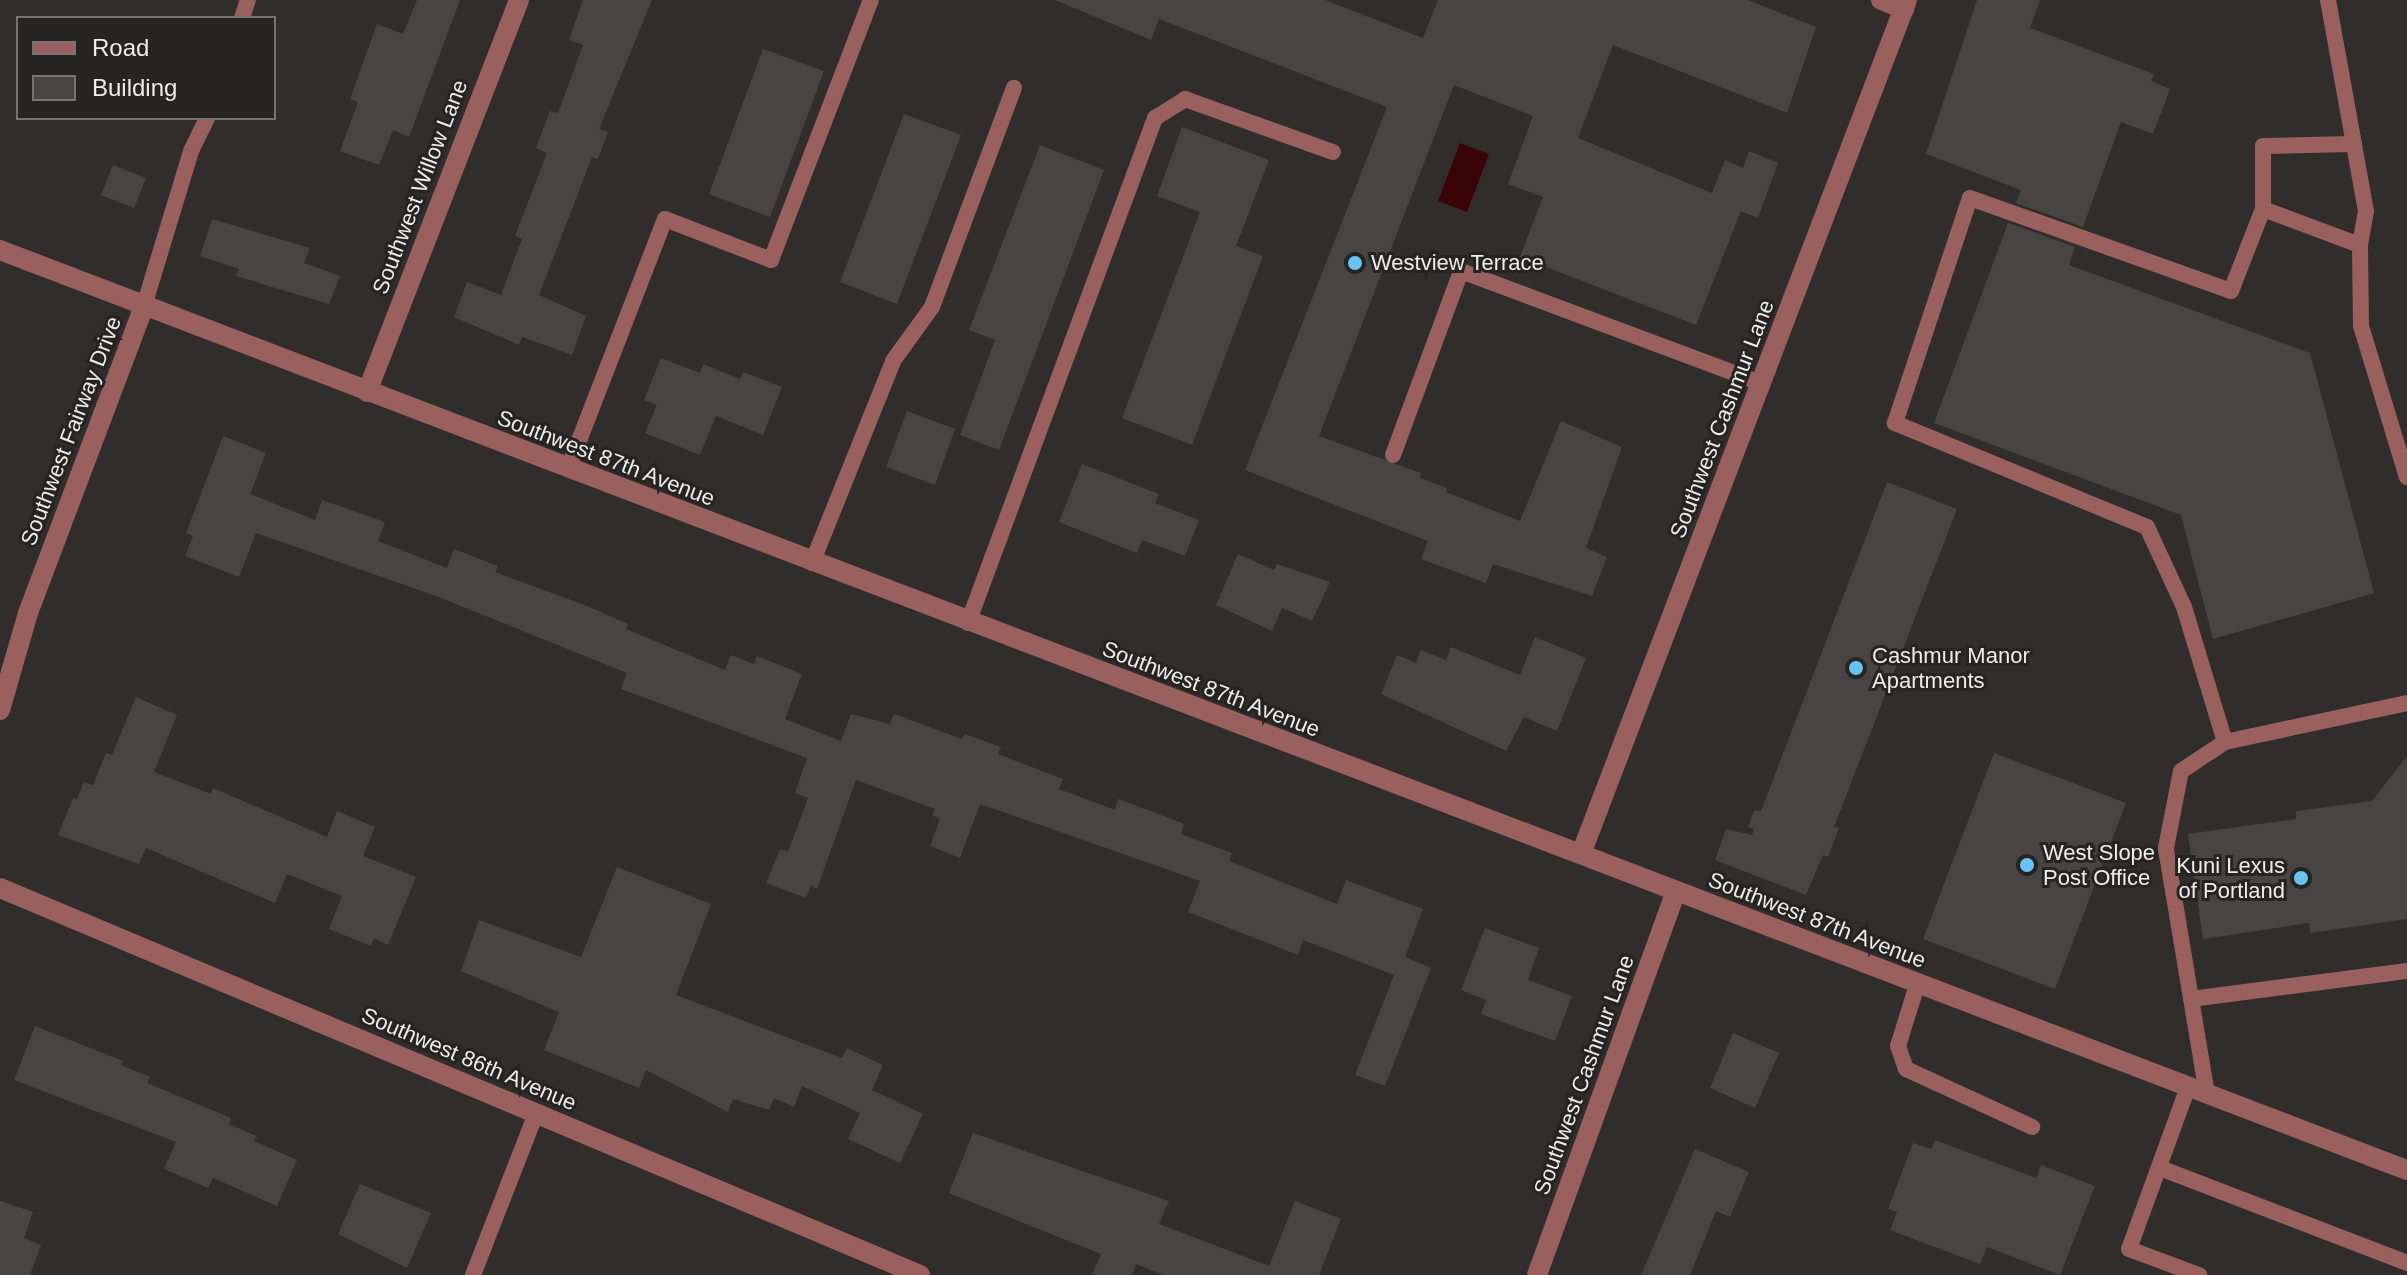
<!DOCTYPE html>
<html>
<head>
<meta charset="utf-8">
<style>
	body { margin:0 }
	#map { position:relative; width:2407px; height:1275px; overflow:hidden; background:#302d2c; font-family:Arial,sans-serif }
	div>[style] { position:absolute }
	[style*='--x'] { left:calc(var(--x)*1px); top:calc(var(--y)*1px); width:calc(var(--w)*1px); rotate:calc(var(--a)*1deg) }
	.water>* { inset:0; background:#390307 }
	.building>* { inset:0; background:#484444 }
	.service>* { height:16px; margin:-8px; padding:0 8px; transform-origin:8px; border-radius:8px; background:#99605e }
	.minor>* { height:20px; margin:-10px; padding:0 10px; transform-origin:10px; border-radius:10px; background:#99605e }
	.tertiary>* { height:20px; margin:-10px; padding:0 10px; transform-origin:10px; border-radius:10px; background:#99605e }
	.dots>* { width:22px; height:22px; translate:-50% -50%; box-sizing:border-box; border:4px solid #262323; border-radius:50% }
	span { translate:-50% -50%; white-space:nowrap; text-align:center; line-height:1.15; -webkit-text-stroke:6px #262323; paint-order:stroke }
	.street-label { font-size:22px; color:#edebeb }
	.poi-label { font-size:22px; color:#edebeb }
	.left { translate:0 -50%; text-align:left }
	.right { translate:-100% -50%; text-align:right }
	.legend { position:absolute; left:16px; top:16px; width:260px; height:104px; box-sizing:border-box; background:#262323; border:2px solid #767373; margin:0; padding:10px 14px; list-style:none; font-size:24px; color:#edebeb }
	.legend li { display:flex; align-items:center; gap:16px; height:40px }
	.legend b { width:40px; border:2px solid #767373 }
</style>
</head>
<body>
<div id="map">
	<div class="water">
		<div style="clip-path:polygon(1460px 143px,1489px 154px,1467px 212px,1438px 201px)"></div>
	</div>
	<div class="building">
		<div style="clip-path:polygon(417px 0,460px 0,409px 137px,393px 130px,379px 165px,340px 151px,358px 102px,350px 99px,377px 24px,403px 34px)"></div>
		<div style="clip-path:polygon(583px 0,652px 0,599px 129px,608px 132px,598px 159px,592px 157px,539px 295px,586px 316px,572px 355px,522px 337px,519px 345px,454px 317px,467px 282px,501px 295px,522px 239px,515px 236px,547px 153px,536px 148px,550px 111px,558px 113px,583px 45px,569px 40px)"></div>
		<div style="clip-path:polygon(1055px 0,1325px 0,1423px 38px,1438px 0,1748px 0,1816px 27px,1787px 113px,1613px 45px,1578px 138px,1712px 193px,1725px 160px,1743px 168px,1749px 151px,1778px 163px,1758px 218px,1741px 211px,1696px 325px,1520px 257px,1543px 197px,1508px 184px,1533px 116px,1454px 85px,1319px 436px,1421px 473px,1420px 478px,1447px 488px,1446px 492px,1520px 521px,1561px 421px,1622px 447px,1586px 548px,1607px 557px,1592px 596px,1493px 564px,1486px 583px,1421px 559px,1428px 541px,1245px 470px,1387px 107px,1159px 19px,1151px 40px)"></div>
		<div style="clip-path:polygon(1977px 0,2040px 0,2030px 28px,2154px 74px,2151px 81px,2170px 89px,2153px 134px,2121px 122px,2083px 227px,2016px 203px,2021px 190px,1926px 154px)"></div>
		<div style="clip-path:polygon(763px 49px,824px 71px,770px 217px,709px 194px)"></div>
		<div style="clip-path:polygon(904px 114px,961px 135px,897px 304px,840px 282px)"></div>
		<div style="clip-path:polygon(1182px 127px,1269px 160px,1236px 246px,1263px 256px,1192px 445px,1122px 418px,1200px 212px,1157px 196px)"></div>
		<div style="clip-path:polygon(1040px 145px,1104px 170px,999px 450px,960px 435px,995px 340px,969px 330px)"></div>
		<div style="clip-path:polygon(113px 165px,146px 178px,134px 208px,101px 195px)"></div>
		<div style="clip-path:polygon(212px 219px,310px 248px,304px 263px,340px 276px,329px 304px,236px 276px,239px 269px,200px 256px)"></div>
		<div style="clip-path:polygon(2008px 223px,2075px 247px,2069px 265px,2310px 353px,2374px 593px,2213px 639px,2181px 515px,1934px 423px)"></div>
		<div style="clip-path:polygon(661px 358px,700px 373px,703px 364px,740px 379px,743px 372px,782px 387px,763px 435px,716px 416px,700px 455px,645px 433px,657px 405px,644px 400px)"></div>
		<div style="clip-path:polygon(907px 411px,955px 429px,935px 485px,886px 467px)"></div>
		<div style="clip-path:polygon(223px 436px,266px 453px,250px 494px,315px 520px,322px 500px,385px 522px,378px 541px,447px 568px,454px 549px,498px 566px,495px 572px,587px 606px,628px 624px,626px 629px,725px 670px,731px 655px,754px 664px,757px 656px,802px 674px,785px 719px,841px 741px,851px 714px,890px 724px,894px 714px,962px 739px,965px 734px,1001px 747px,998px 754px,1063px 779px,1059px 789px,1115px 810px,1118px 799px,1169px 818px,1184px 824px,1181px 834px,1232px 853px,1229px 861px,1337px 904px,1346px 880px,1423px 909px,1405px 957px,1431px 968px,1385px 1086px,1355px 1075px,1394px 975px,1303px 940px,1298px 955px,1188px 912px,1200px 881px,980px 804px,960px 858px,930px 846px,940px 819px,932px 815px,935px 809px,856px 780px,817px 889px,811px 885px,806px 898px,766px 883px,780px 849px,788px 852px,808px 798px,795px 793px,807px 758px,621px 689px,627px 673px,436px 596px,256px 533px,239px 577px,185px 556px,193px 536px,186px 533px)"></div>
		<div style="clip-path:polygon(1082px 464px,1159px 494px,1155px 503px,1199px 520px,1185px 556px,1142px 540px,1137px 553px,1059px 522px)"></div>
		<div style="clip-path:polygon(1887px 482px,1957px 509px,1834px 827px,1839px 828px,1828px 857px,1823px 855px,1806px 895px,1715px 860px,1726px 829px,1752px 835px,1754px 829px,1748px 827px,1754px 810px,1761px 811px)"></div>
		<div style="clip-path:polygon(1238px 554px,1274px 570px,1277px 564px,1330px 582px,1312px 621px,1282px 608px,1272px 631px,1216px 605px)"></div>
		<div style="clip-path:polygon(1535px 637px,1586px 658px,1557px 731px,1524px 717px,1506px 751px,1381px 694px,1397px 655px,1416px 663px,1421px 650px,1446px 660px,1451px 647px,1520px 675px)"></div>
		<div style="clip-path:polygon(136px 697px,177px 715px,154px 772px,211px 794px,213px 788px,327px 837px,337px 811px,375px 827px,363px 856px,416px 877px,388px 945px,374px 938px,371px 946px,329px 929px,342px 896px,287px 874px,275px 903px,146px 848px,139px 864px,58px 835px,73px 798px,77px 799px,84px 782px,93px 785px,106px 753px,112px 755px)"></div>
		<div style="clip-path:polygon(1994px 753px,2126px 803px,2055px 989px,1923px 939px)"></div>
		<div style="clip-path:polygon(2407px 756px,2407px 919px,2310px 933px,2309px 923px,2203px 939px,2188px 834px,2296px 819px,2296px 811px,2372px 801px)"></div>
		<div style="clip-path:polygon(617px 867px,711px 904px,676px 995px,842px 1058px,847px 1048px,883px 1065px,872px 1090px,923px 1114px,900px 1163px,848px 1139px,860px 1113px,802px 1086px,794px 1107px,774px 1098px,769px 1110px,733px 1099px,728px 1112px,646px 1070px,639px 1088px,544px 1050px,559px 1012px,461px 971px,479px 920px,581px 957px)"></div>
		<div style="clip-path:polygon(1485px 928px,1539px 948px,1528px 980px,1572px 996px,1555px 1041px,1481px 1014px,1486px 1000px,1461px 990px)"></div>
		<div style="clip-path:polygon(35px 1026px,123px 1061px,121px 1065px,150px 1077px,147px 1083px,231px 1118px,229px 1124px,256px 1136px,254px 1141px,297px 1160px,277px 1206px,213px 1178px,208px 1188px,164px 1169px,176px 1142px,14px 1080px)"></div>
		<div style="clip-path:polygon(1733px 1033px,1779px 1053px,1755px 1108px,1710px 1088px)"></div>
		<div style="clip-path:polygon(973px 1133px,1169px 1201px,1159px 1224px,1269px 1266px,1295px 1201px,1341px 1219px,1319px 1275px,1163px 1275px,1136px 1264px,1132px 1275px,1092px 1275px,1101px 1254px,949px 1193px)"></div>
		<div style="clip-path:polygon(1935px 1140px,2036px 1178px,2041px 1165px,2095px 1186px,2060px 1275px,1987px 1247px,1980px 1264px,1890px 1230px,1897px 1212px,1888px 1209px,1913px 1143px,1931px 1149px)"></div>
		<div style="clip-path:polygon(1695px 1149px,1749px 1172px,1730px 1217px,1716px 1211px,1690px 1275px,1641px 1275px)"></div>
		<div style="clip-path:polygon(360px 1184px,431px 1213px,407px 1268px,338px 1234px)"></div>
		<div style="clip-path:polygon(0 1201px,33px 1212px,24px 1238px,41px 1245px,30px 1275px,0 1275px)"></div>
	</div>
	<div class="service">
		<div style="--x:2328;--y:0;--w:214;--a:79.8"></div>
		<div style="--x:2366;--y:211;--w:35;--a:100"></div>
		<div style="--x:242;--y:18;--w:19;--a:-72"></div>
		<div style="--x:2263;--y:209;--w:63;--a:-90"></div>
		<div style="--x:2263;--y:146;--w:91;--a:-1.3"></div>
		<div style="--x:144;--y:306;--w:162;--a:-73.1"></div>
		<div style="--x:191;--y:151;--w:37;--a:-64"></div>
		<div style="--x:1393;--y:455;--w:196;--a:-69.7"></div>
		<div style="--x:1461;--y:271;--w:320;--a:20.5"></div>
		<div style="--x:568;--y:469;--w:268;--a:-68.8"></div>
		<div style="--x:665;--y:219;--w:114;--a:21.1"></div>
		<div style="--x:771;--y:260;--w:279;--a:-69"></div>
		<div style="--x:812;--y:563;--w:218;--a:-68.1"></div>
		<div style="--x:893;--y:361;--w:67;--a:-54.2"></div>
		<div style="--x:932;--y:307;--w:234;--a:-69.5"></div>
		<div style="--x:968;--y:623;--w:539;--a:-69.68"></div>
		<div style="--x:1155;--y:118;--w:36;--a:-32"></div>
		<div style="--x:1185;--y:99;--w:157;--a:19.7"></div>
		<div style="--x:2225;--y:742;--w:141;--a:-106.9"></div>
		<div style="--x:2184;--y:607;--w:88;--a:-114.8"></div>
		<div style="--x:2147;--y:527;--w:273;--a:-157.6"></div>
		<div style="--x:1895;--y:423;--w:237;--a:-71.6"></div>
		<div style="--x:1970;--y:198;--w:277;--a:19.6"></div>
		<div style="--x:2231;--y:291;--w:88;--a:-68.7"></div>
		<div style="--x:2263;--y:209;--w:103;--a:20.4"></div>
		<div style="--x:2360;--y:245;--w:81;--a:89.3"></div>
		<div style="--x:2361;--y:326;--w:158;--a:73.1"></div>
		<div style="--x:1917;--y:985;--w:64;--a:107.3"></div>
		<div style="--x:1898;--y:1046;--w:24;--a:71"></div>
		<div style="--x:1906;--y:1069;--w:139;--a:24.7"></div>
		<div style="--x:2191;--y:999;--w:218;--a:-7.4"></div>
		<div style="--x:2188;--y:1087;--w:172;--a:110"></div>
		<div style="--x:2129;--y:1249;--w:75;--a:20.4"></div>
		<div style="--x:2207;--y:1094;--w:249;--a:-99.5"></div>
		<div style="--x:2166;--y:848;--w:78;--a:-79"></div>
		<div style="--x:2181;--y:771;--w:53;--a:-33.4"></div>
		<div style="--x:2225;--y:742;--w:186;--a:-12.1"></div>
		<div style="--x:2160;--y:1168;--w:265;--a:21"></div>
		<div style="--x:473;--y:1275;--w:174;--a:-68.7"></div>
	</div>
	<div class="minor">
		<div style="--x:1881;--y:0;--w:25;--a:21"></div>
		<div style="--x:367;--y:392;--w:420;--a:-68.8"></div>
		<div style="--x:0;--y:710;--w:101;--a:-73.9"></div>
		<div style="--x:28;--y:613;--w:328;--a:-69.3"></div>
		<div style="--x:1581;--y:854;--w:914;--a:-69.11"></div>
		<div style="--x:0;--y:888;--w:998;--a:22.81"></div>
		<div style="--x:1537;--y:1275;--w:408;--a:-70.1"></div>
	</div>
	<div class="tertiary">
		<div style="--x:0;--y:250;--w:2577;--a:20.92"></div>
	</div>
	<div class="dots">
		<div style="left:1355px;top:263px;background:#69c3f1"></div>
		<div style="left:1856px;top:668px;background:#69c3f1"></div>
		<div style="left:2027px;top:865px;background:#69c3f1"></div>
		<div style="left:2301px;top:878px;background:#69c3f1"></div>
	</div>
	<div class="street-label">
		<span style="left:420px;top:187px;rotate:-69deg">Southwest Willow Lane</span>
		<span style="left:1722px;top:419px;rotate:-69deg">Southwest Cashmur Lane</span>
		<span style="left:71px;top:431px;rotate:-69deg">Southwest Fairway Drive</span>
		<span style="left:606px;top:458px;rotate:21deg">Southwest 87th Avenue</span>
		<span style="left:1211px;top:689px;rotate:21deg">Southwest 87th Avenue</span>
		<span style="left:1817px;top:920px;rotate:21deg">Southwest 87th Avenue</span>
		<span style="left:469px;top:1059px;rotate:23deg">Southwest 86th Avenue</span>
		<span style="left:1584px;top:1075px;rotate:-70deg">Southwest Cashmur Lane</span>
	</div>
	<div class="poi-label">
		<span class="left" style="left:1371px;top:263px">Westview Terrace</span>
		<span class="left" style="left:1872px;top:668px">Cashmur Manor<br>Apartments</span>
		<span class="left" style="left:2043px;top:865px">West Slope<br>Post Office</span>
		<span class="right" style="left:2285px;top:878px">Kuni Lexus<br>of Portland</span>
	</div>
	<ul class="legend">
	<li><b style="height:10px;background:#99605e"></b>Road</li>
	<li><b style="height:22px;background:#484444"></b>Building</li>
	</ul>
</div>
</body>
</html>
